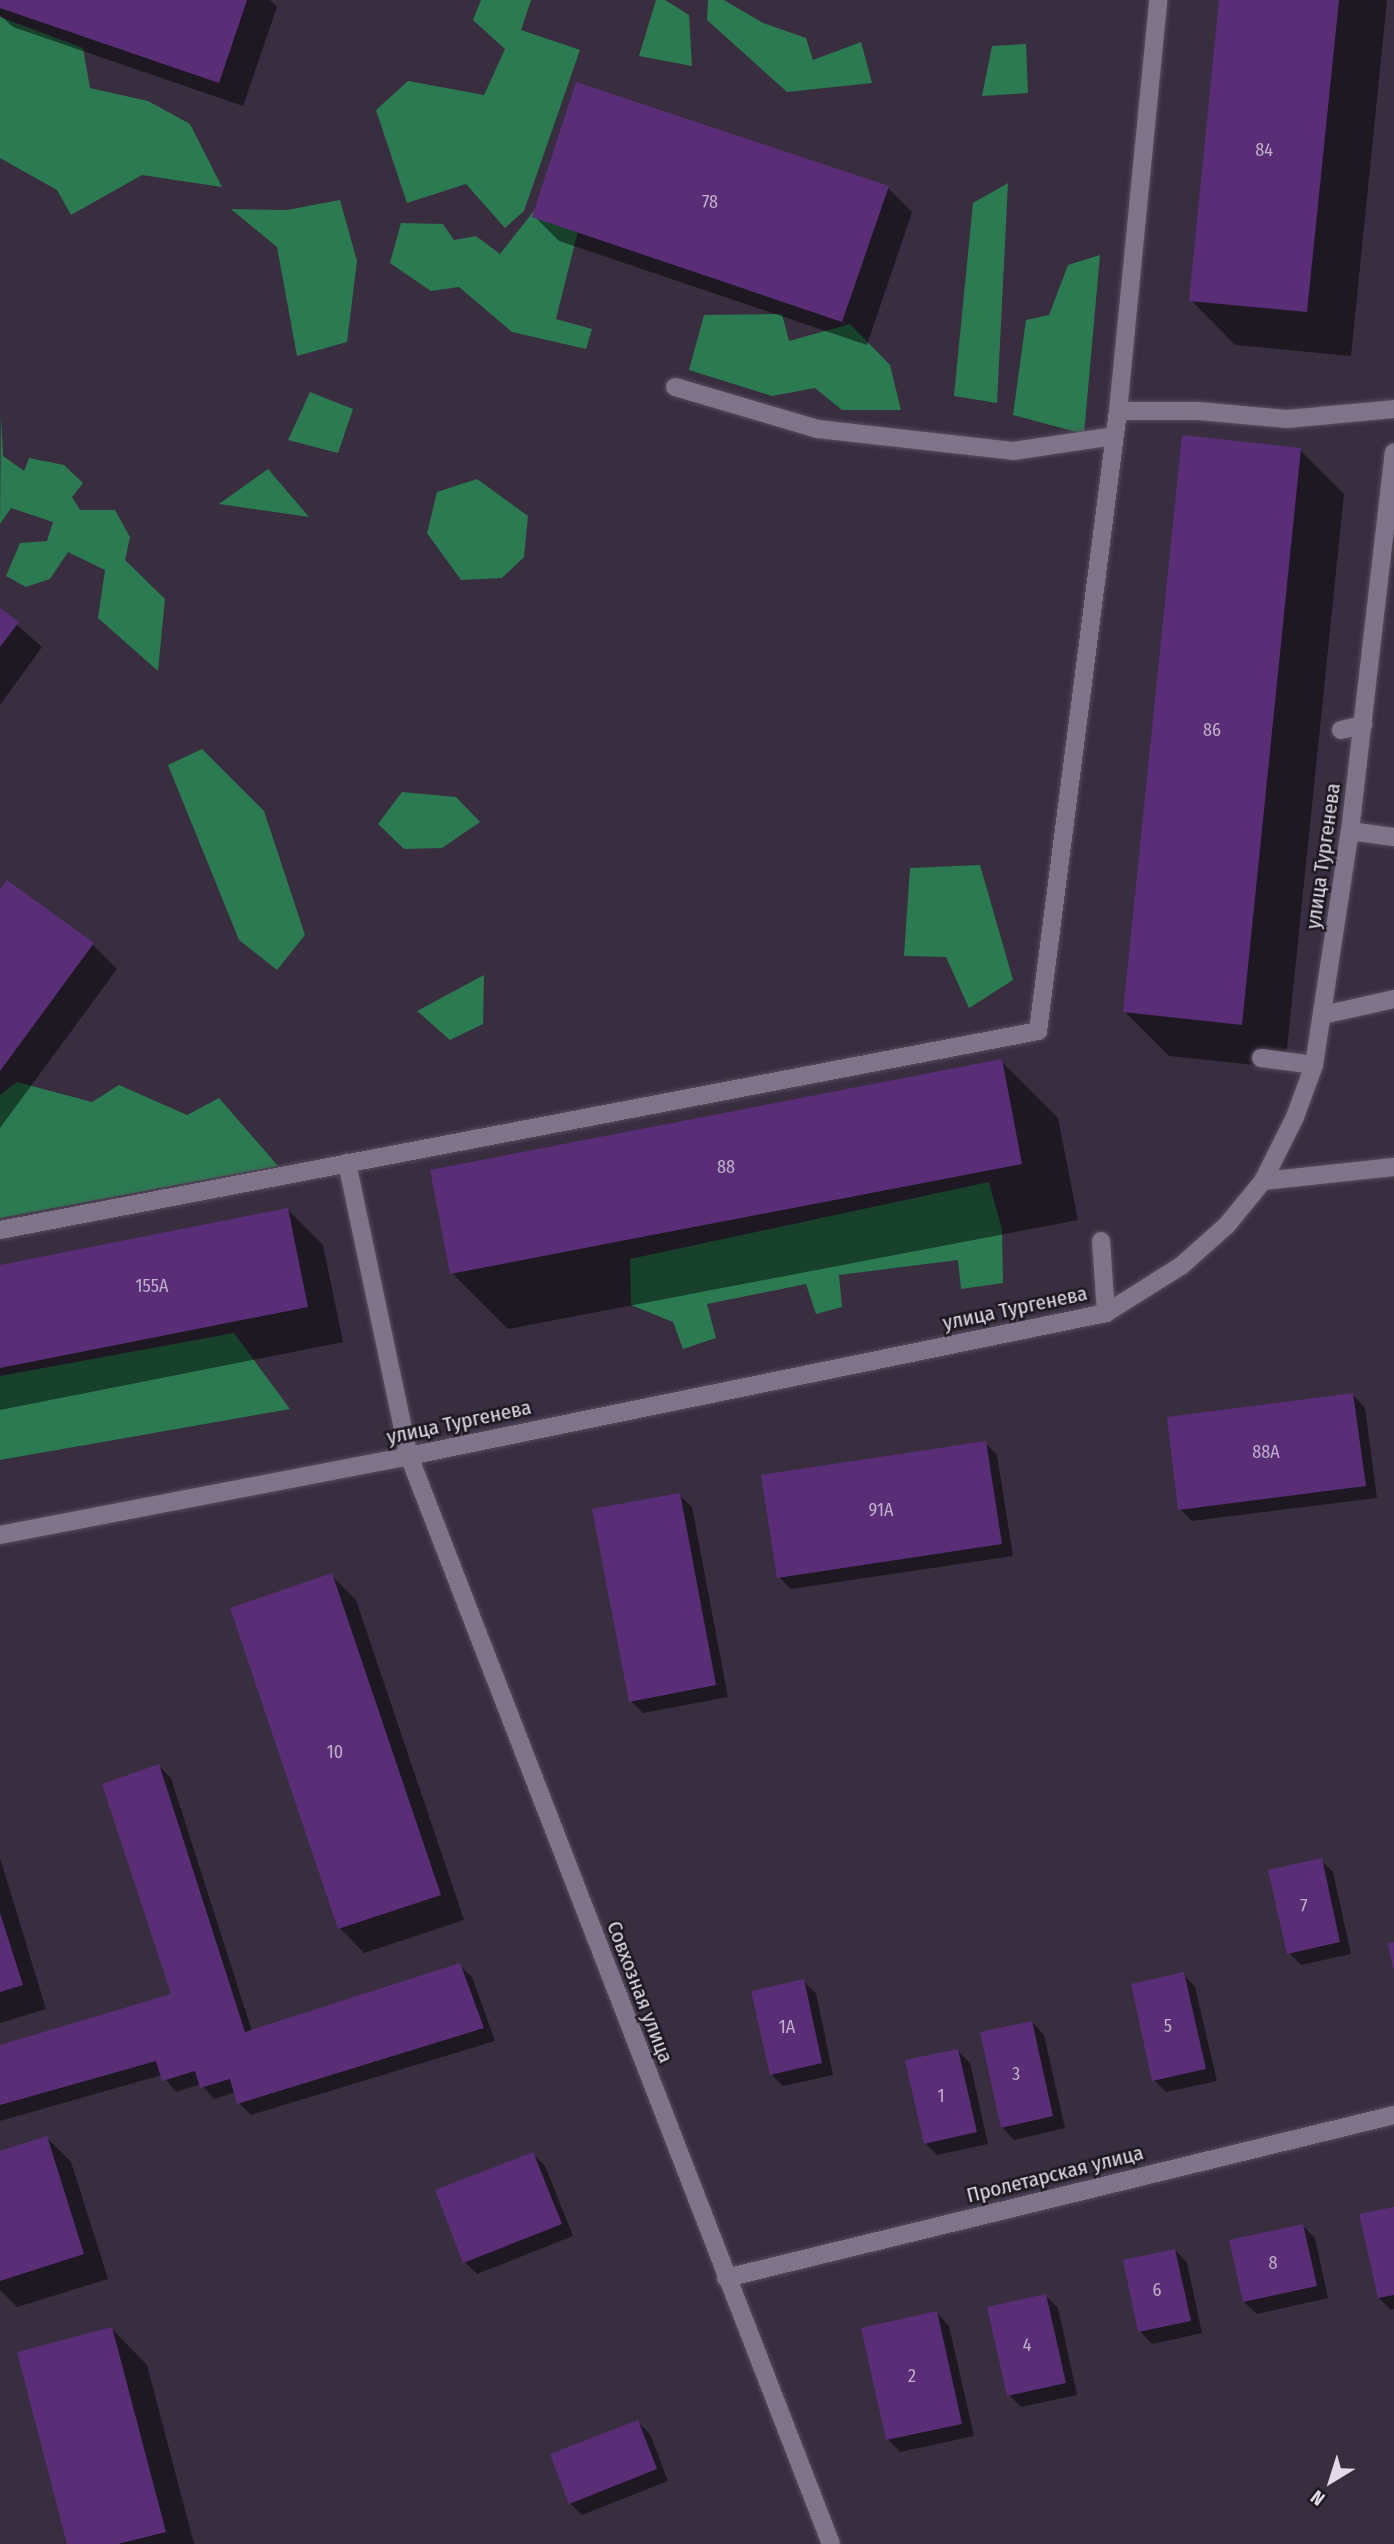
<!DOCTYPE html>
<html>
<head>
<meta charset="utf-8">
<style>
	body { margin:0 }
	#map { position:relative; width:1394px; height:2544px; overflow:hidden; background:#382e40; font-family:"Fira Sans Condensed",sans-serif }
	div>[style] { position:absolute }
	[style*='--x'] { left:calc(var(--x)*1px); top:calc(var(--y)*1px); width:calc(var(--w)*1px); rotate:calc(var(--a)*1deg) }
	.forest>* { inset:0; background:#2c7a52 }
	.shadow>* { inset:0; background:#0007 }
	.building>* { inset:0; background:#5a2e77 }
	.roads { filter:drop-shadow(0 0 2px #564d5d) drop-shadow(0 0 2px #564d5d) }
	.minor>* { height:18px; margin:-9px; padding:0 9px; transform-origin:9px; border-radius:9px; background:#80748a }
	span { translate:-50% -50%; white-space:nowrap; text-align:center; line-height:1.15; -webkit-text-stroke:5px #1d1821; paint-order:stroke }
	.number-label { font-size:18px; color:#c0b0cb }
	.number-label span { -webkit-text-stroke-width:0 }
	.street-label { font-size:21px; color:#e2dbe7 }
	.north { position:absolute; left:1296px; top:2446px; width:70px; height:70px; -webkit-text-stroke:5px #1d1821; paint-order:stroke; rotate:218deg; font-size:19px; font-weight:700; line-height:28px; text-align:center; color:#e2dbe7 }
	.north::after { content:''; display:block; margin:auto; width:24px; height:32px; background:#e2dbe7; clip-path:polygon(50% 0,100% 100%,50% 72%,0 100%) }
</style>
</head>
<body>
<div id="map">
	<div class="forest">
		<div style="clip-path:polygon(481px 0,531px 0,521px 30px,580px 50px,524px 211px,505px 228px,466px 184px,407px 203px,376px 110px,408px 81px,484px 95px,505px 49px,473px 20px)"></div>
		<div style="clip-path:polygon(656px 0,665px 0,689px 15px,692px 66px,639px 56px)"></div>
		<div style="clip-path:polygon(708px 0,724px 0,763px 23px,806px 38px,813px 60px,861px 42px,872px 83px,787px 92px,707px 20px)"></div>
		<div style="clip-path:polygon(0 17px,83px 48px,90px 88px,148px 101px,190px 124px,222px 187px,142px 175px,71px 215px,57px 190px,0 158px)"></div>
		<div style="clip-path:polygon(1026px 44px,1028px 93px,982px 96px,992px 46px)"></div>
		<div style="clip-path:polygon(1008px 183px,997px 403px,954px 396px,973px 203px)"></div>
		<div style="clip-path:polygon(544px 198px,581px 219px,556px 319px,592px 329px,586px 349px,512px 332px,459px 287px,431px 291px,390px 263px,401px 223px,443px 224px,454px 240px,476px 236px,500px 254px)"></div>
		<div style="clip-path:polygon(340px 200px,357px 261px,347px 342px,297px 356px,277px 247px,231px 209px,287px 210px)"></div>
		<div style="clip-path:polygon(1100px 255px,1084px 434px,1013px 415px,1026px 320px,1049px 315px,1068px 265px)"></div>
		<div style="clip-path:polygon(782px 314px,789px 341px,850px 324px,890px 365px,901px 410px,842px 410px,815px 388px,772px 396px,689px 370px,704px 315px)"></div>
		<div style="clip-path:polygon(310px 392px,353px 409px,338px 453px,288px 440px)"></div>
		<div style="clip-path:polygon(1px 415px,3px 456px,24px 471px,29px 458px,64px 465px,83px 483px,72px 497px,80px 510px,115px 510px,130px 537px,125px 560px,165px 599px,158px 671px,98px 618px,105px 570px,68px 552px,50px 579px,26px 587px,6px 576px,20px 543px,47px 541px,53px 522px,11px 508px,0 524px)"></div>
		<div style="clip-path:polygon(268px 469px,309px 517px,219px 504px)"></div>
		<div style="clip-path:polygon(477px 479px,528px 516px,524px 557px,502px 578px,461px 580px,427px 533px,437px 492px)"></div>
		<div style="clip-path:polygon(202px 749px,264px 811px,305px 935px,277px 970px,239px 940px,168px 765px)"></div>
		<div style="clip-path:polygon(402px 792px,456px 797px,480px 822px,442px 848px,404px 849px,378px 824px)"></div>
		<div style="clip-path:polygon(980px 865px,1013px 980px,969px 1008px,946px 957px,904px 956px,910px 868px)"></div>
		<div style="clip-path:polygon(484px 975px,483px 1024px,450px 1040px,417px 1011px)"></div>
		<div style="clip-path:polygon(17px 1082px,92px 1102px,119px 1085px,187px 1115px,219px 1098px,278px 1166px,0 1218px,0 1095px)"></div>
		<div style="clip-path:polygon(989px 1182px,1002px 1230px,1003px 1283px,961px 1289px,958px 1260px,839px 1275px,842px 1307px,816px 1314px,806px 1284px,707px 1304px,716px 1338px,683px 1349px,673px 1322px,631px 1305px,630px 1259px)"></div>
		<div style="clip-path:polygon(234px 1333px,290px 1409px,0 1460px,0 1376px)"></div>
	</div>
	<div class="shadow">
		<div style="clip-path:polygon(0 0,270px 0,277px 7px,243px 106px,13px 27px,0 15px)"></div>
		<div style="clip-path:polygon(1220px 0,1387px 0,1351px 356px,1235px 345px,1191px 300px)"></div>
		<div style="clip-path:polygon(888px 188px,912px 212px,867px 345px,559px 241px,534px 216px)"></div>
		<div style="clip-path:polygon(1300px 450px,1344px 494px,1285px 1068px,1169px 1056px,1125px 1012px)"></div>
		<div style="clip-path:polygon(0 610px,42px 647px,0 705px)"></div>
		<div style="clip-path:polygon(0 892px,92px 944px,117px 969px,0 1128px)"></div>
		<div style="clip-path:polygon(1001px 1061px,1058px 1118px,1078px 1220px,508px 1329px,452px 1273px)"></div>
		<div style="clip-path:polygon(288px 1210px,323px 1245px,343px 1342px,0 1410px,0 1267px)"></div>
		<div style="clip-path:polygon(1353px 1395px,1365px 1408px,1377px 1498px,1192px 1521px,1180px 1509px)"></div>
		<div style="clip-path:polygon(985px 1443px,997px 1455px,1013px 1556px,791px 1589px,779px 1577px)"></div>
		<div style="clip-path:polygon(679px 1495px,692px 1507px,728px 1697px,643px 1713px,631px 1701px)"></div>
		<div style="clip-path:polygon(331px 1575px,356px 1600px,464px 1920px,364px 1953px,340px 1928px,232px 1609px)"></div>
		<div style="clip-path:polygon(159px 1766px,171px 1778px,252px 2031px,459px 1965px,472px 1977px,495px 2041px,251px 2115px,239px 2103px,236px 2092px,214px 2099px,201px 2084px,176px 2092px,162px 2075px,0 2121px,0 2047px,173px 1995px)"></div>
		<div style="clip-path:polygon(0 1858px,46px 2009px,0 2023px)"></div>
		<div style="clip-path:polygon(1321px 1860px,1333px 1872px,1351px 1954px,1301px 1965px,1289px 1953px)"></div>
		<div style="clip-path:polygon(1183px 1974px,1195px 1987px,1217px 2081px,1166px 2092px,1154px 2080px)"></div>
		<div style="clip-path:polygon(803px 1981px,816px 1993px,833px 2075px,783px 2086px,771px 2074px)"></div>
		<div style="clip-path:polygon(1032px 2022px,1044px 2035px,1065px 2128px,1014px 2140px,1002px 2127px)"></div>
		<div style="clip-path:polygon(957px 2050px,970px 2063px,988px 2144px,937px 2155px,925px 2143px)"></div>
		<div style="clip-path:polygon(47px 2138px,71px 2162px,108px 2279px,17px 2307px,0 2290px,0 2152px)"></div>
		<div style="clip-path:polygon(533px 2154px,545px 2166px,573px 2236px,477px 2274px,465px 2262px)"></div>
		<div style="clip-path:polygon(1394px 2209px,1394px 2309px,1391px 2310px,1379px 2298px)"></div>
		<div style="clip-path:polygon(1303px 2226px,1315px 2238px,1328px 2298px,1257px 2314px,1244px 2302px)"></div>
		<div style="clip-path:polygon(1175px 2250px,1187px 2263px,1202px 2333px,1152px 2344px,1140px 2331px)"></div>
		<div style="clip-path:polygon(1046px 2296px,1058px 2308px,1077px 2395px,1021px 2407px,1009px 2395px)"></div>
		<div style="clip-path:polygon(937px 2313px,949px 2326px,974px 2436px,900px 2452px,888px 2439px)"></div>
		<div style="clip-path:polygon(112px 2329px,147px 2365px,194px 2544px,69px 2544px)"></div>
		<div style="clip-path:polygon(638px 2422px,650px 2434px,668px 2481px,582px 2515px,570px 2503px)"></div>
	</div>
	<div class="building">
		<div style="clip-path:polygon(0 0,247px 0,219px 83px,0 8px)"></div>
		<div style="clip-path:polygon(1219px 0,1339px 0,1307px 312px,1189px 301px)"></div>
		<div style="clip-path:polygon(576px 82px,889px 186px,842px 322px,532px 217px)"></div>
		<div style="clip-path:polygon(1182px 435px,1301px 448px,1242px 1025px,1123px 1012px)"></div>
		<div style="clip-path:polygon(0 608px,19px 622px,0 647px)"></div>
		<div style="clip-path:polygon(7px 880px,94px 943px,0 1071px,0 889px)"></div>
		<div style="clip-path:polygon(1002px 1059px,1022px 1164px,450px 1274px,430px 1170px)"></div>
		<div style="clip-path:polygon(288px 1208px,308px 1307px,0 1368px,0 1265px)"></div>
		<div style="clip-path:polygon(1353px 1393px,1366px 1486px,1178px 1510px,1167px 1417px)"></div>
		<div style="clip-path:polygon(986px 1441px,1002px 1544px,777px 1578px,761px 1475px)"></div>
		<div style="clip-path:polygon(680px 1493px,716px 1685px,629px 1702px,592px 1509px)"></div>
		<div style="clip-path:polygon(332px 1573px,441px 1895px,338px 1929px,230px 1608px)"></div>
		<div style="clip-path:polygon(159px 1764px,245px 2032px,460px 1963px,484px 2028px,237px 2104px,230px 2079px,200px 2088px,195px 2071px,162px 2081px,156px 2061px,0 2105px,0 2045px,171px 1994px,102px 1784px)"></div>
		<div style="clip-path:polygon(1322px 1858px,1340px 1942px,1287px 1954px,1268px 1870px)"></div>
		<div style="clip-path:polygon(0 1913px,23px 1985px,0 1992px)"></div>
		<div style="clip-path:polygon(1394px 1942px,1394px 1968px,1393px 1968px,1388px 1943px)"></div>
		<div style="clip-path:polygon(1184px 1972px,1206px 2069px,1152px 2081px,1131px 1984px)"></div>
		<div style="clip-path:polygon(804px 1979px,822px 2063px,770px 2075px,751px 1991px)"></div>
		<div style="clip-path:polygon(1032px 2021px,1053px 2116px,1001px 2128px,980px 2032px)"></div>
		<div style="clip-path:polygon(958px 2049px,977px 2132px,924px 2144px,905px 2060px)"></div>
		<div style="clip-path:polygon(47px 2136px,84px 2254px,0 2281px,0 2151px)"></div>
		<div style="clip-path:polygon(533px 2152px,562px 2224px,463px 2263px,435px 2190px)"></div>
		<div style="clip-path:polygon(1394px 2207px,1394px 2295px,1378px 2298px,1359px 2214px)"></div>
		<div style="clip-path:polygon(1303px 2224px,1317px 2286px,1243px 2302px,1229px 2240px)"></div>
		<div style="clip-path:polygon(1175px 2249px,1191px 2321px,1138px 2332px,1123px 2260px)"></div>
		<div style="clip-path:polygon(1046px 2294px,1066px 2383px,1007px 2396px,987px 2307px)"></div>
		<div style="clip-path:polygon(937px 2311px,962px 2424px,886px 2440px,861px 2328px)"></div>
		<div style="clip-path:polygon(112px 2327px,166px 2532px,118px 2544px,67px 2544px,17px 2352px)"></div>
		<div style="clip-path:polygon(638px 2420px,657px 2469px,569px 2504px,550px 2454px)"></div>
	</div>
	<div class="roads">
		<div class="minor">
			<div style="--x:675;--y:387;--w:149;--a:16.4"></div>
			<div style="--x:818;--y:429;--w:196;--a:6.4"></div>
			<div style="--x:1013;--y:451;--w:102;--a:-8.4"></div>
			<div style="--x:1118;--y:411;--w:81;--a:0"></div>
			<div style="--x:1199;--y:411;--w:88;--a:5.2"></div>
			<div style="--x:1287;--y:419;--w:107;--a:-5.3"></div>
			<div style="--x:1341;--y:730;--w:23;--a:-13"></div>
			<div style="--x:1350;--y:831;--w:44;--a:7.8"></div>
			<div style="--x:1323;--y:1015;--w:73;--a:-12.7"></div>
			<div style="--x:1261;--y:1058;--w:53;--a:7.5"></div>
			<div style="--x:347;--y:1163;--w:299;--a:78.1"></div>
			<div style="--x:409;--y:1456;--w:1167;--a:68.8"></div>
			<div style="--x:1263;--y:1181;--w:132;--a:-6.1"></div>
			<div style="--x:0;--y:1230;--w:1057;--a:-10.85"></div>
			<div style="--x:1038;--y:1031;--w:625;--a:-82.65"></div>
			<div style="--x:1118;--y:411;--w:413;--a:-84.4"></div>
			<div style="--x:1101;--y:1241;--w:72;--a:86"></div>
			<div style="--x:0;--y:1535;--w:417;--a:-10.9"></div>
			<div style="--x:409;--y:1456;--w:712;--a:-11.59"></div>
			<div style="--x:1106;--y:1313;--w:89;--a:-32.1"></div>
			<div style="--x:1181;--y:1266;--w:62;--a:-41.7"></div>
			<div style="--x:1227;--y:1225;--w:57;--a:-50.7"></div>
			<div style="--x:1263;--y:1181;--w:72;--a:-63.4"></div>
			<div style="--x:1295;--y:1117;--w:55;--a:-69.9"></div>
			<div style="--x:1314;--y:1065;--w:237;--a:-81.3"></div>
			<div style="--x:1350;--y:831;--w:381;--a:-83.4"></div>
			<div style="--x:726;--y:2278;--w:688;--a:-13.71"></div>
		</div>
	</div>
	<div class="number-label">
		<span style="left:1264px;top:150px">84</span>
		<span style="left:710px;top:202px">78</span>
		<span style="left:1212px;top:730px">86</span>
		<span style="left:726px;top:1167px">88</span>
		<span style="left:152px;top:1286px">155А</span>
		<span style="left:1266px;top:1452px">88А</span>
		<span style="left:881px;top:1510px">91А</span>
		<span style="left:335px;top:1752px">10</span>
		<span style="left:1304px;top:1906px">7</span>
		<span style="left:1168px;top:2026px">5</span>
		<span style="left:787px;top:2027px">1А</span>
		<span style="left:1016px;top:2074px">3</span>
		<span style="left:941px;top:2096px">1</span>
		<span style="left:1273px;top:2263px">8</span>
		<span style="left:1157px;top:2290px">6</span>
		<span style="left:1027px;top:2345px">4</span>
		<span style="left:912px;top:2376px">2</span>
	</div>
	<div class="street-label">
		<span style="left:1323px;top:856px;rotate:-82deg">улица Тургенева</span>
		<span style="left:1015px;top:1308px;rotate:-12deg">улица Тургенева</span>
		<span style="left:459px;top:1422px;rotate:-12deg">улица Тургенева</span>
		<span style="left:640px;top:1992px;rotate:69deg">Совхозная улица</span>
		<span style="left:1055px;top:2174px;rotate:-14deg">Пролетарская улица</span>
	</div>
	<div class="north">N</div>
</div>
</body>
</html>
